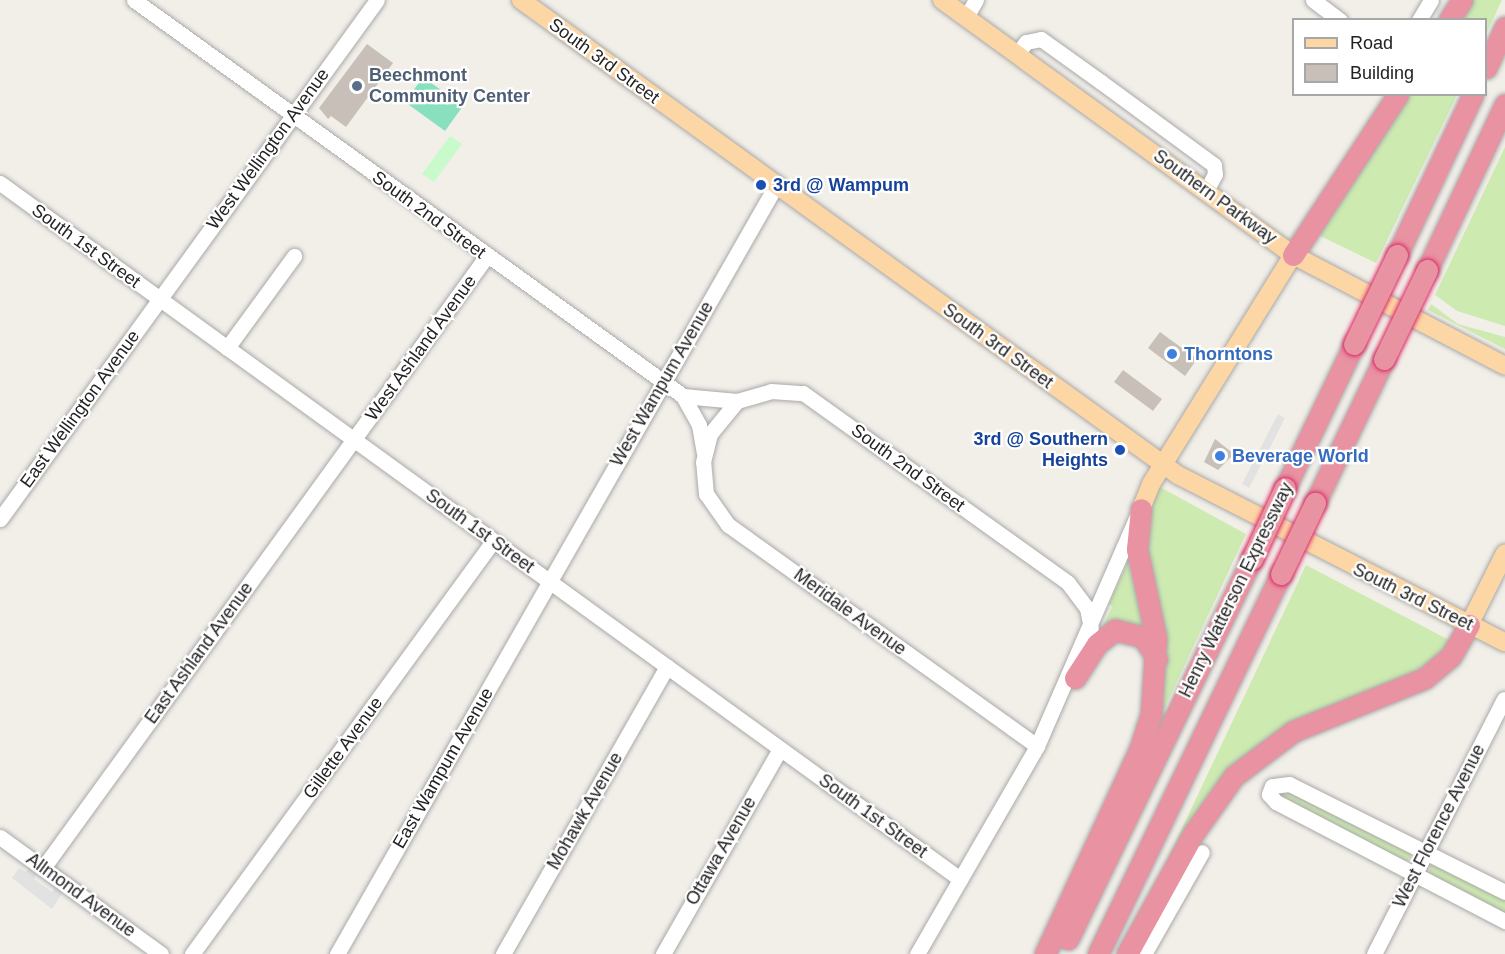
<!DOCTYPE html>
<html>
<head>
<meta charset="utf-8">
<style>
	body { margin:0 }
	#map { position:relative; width:1505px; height:954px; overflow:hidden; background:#f2efe9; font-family:Arial,sans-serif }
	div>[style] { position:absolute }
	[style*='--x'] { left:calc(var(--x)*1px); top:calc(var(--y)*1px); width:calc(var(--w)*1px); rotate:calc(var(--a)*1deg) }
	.grass>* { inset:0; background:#cdebb0 }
	.park>* { inset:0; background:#c8facc }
	.pitch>* { inset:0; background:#88e0be }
	.parking>* { inset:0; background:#e2e2e2 }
	.building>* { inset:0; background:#c7bfb8 }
	.roads { filter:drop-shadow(0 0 2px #a9a9a9) drop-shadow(0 0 2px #a9a9a9) }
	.minor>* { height:15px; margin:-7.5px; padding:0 7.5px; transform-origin:7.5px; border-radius:7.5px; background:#fff }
	.major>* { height:18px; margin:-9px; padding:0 9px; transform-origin:9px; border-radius:9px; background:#fcd6a4 }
	.highway>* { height:21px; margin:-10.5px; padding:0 10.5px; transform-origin:10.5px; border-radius:10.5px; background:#e892a2 }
	.bridges { filter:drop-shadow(0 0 2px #dc2a67) drop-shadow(0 0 2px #dc2a67) }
	.highway-bridge>* { height:21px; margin:-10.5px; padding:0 10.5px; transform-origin:10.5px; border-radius:10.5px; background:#e892a2 }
	.dots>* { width:16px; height:16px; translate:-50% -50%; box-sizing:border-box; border:3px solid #fff; border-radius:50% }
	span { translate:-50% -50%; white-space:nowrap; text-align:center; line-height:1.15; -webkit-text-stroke:4.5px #fff; paint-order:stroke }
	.street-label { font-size:18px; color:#222 }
	.service-label { font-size:18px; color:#4e5e75; font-weight:700 }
	.left { translate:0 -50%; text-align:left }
	.transit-label { font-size:18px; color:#164399; font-weight:700 }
	.right { translate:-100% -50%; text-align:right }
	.shop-label { font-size:18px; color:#366cbe; font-weight:700 }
	.legend { position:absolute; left:1292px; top:18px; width:195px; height:78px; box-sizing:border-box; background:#fff; border:2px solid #a7a7a7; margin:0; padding:8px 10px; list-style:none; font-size:18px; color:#222 }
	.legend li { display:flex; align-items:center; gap:12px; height:30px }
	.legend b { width:30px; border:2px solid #a7a7a7 }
</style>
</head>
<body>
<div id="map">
	<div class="grass">
		<div style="clip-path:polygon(1472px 0,1502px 0,1486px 34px,1486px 20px,1459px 20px)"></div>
		<div style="clip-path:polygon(1408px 95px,1457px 95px,1376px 263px,1314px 233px)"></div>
		<div style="clip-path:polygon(1505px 147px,1505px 326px,1457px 311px,1435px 295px)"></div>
		<div style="clip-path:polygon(1431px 304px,1458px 324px,1505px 337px,1505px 349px,1428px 310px)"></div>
		<div style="clip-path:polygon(1160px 487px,1246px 534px,1159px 720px,1147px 563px,1148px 514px)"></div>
		<div style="clip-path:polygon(1128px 562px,1144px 628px,1103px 626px,1112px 607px,1109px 603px)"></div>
		<div style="clip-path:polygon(1306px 565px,1451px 641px,1432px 664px,1277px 733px,1161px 873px)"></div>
		<div style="clip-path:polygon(1279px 787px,1411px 853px,1411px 858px,1404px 862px,1294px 808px,1277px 793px)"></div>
		<div style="clip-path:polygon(1438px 864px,1505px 896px,1505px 917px,1429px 874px,1431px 866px)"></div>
	</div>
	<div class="park">
		<div style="clip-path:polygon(450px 136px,462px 144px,434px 182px,422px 174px)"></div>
	</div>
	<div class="pitch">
		<div style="clip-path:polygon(423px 77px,463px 106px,445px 131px,405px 102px)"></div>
	</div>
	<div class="parking">
		<div style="clip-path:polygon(1278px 414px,1285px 418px,1249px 488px,1242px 484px)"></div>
		<div style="clip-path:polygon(31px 865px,38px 871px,34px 879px,52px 892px,57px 885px,64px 890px,52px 909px,12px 878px,19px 868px,26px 872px)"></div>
	</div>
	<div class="building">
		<div style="clip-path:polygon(367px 44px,393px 63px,346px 127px,331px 116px,328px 119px,319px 108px)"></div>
		<div style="clip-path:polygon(1160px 332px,1197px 359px,1185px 376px,1148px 348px)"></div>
		<div style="clip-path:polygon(1123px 370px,1162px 399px,1153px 411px,1114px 382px)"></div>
		<div style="clip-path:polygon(1215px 439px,1234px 454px,1218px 470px,1204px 462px)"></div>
	</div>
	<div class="roads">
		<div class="minor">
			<div style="--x:134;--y:0;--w:677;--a:35.8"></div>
			<div style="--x:683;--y:396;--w:54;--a:5.3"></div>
			<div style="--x:1313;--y:0;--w:34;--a:37"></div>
			<div style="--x:966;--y:17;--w:20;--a:-60"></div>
			<div style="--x:1419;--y:20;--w:23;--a:-59"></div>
			<div style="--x:1017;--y:54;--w:15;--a:-53"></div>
			<div style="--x:1026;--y:42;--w:15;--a:-11"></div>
			<div style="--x:1041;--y:39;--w:74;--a:35.6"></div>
			<div style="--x:1101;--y:82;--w:140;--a:36.3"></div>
			<div style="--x:1214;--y:165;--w:9;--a:84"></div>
			<div style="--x:1215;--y:174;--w:19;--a:118"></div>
			<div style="--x:0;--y:183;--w:1186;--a:35.94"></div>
			<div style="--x:227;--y:348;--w:114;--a:-53.9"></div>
			<div style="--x:683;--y:396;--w:33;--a:61"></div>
			<div style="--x:699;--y:425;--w:27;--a:80"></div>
			<div style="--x:0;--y:519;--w:641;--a:-54.01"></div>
			<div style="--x:1037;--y:746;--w:380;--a:-144.4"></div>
			<div style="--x:728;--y:525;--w:38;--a:-125"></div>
			<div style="--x:706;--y:494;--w:32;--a:-95"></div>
			<div style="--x:703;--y:462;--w:29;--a:-76"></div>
			<div style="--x:710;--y:434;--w:43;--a:-50.7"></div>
			<div style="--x:737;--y:401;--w:35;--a:-16"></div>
			<div style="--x:771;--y:391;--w:32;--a:4"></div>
			<div style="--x:803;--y:393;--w:326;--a:35.6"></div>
			<div style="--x:1068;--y:583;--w:31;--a:53"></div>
			<div style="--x:1087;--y:608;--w:20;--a:79"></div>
			<div style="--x:0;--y:837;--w:199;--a:36"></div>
			<div style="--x:43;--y:868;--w:755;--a:-54.06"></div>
			<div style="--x:1505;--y:892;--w:241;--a:-153.4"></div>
			<div style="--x:1289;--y:784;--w:17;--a:173"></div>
			<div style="--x:1272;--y:786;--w:9;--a:111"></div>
			<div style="--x:1269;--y:794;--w:11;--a:49"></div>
			<div style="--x:1276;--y:802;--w:258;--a:27.5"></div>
			<div style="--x:192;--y:954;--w:511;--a:-53.91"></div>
			<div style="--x:337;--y:954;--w:883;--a:-60.27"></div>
			<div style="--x:503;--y:954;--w:331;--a:-60.3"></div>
			<div style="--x:663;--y:954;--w:236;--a:-60.3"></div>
			<div style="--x:917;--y:954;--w:240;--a:-60"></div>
			<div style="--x:1037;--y:746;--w:249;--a:-66.5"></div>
			<div style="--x:1144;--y:954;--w:117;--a:-60.4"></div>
			<div style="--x:1374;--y:954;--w:286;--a:-63"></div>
		</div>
		<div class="major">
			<div style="--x:521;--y:0;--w:811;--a:35.87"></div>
			<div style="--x:1178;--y:475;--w:367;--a:27.1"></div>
			<div style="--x:942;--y:0;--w:434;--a:36"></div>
			<div style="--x:1293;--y:255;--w:239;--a:27.6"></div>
			<div style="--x:1141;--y:509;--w:27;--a:-68"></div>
			<div style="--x:1151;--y:484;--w:269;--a:-58.2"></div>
			<div style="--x:1469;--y:625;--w:80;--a:-63.4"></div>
		</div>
		<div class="highway">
			<div style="--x:1449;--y:20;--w:24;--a:-57"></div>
			<div style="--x:1486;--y:68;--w:45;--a:-65.1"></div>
			<div style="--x:1293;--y:255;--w:192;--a:-56.9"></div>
			<div style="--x:1397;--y:255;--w:178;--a:-64.7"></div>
			<div style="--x:1427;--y:270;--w:183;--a:-64.8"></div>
			<div style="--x:1285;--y:488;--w:160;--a:-64.4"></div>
			<div style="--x:1315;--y:503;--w:160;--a:-64.4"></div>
			<div style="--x:1075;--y:678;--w:40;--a:-57.1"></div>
			<div style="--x:1097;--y:644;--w:23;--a:-38"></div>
			<div style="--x:1115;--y:630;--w:29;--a:14"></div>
			<div style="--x:1143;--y:637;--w:26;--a:58"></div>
			<div style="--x:1068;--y:939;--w:422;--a:-64.2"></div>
			<div style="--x:1045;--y:954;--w:224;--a:-65.2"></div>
			<div style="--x:1139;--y:751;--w:40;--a:-72"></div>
			<div style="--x:1151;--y:713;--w:75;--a:-86.2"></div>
			<div style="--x:1156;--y:638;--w:91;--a:-102.1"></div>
			<div style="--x:1137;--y:549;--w:40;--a:-84.3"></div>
			<div style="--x:1098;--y:954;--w:422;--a:-64.3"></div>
			<div style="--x:1127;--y:954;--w:137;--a:-61.2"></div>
			<div style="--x:1193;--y:834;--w:71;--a:-54.7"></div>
			<div style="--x:1234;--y:776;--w:75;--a:-36.9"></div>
			<div style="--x:1294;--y:731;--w:141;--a:-22"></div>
			<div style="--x:1425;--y:678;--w:34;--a:-40"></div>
			<div style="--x:1451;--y:656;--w:36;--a:-60"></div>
		</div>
	</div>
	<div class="bridges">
		<div class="highway-bridge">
			<div style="--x:1354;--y:344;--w:99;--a:-64.2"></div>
			<div style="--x:1384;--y:359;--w:99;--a:-64.2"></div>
			<div style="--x:1252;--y:559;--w:78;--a:-65.1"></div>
			<div style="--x:1281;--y:574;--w:79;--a:-64.4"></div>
		</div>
	</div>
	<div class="dots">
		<div style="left:357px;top:86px;background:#5c6f8a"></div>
		<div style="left:761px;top:185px;background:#1a4fb4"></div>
		<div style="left:1172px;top:354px;background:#3f7fe0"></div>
		<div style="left:1120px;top:450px;background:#1a4fb4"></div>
		<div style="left:1220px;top:456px;background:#3f7fe0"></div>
	</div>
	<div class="street-label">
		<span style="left:604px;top:61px;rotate:36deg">South 3rd Street</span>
		<span style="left:268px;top:149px;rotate:-54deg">West Wellington Avenue</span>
		<span style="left:1215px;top:197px;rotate:36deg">Southern Parkway</span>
		<span style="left:429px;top:215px;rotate:36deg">South 2nd Street</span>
		<span style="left:86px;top:246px;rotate:36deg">South 1st Street</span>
		<span style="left:998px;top:346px;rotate:36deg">South 3rd Street</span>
		<span style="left:421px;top:348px;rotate:-54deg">West Ashland Avenue</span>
		<span style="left:662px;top:384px;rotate:-60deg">West Wampum Avenue</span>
		<span style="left:80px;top:409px;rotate:-54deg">East Wellington Avenue</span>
		<span style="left:908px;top:468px;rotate:36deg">South 2nd Street</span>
		<span style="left:480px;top:531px;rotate:36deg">South 1st Street</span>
		<span style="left:1236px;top:590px;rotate:-64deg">Henry Watterson Expressway</span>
		<span style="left:1413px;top:597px;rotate:26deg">South 3rd Street</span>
		<span style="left:850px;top:612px;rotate:36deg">Meridale Avenue</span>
		<span style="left:199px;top:653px;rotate:-54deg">East Ashland Avenue</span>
		<span style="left:343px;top:748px;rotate:-54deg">Gillette Avenue</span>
		<span style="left:443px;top:768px;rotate:-60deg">East Wampum Avenue</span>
		<span style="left:585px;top:811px;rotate:-60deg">Mohawk Avenue</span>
		<span style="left:873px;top:816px;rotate:36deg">South 1st Street</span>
		<span style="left:1439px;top:826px;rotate:-63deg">West Florence Avenue</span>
		<span style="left:721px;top:851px;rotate:-60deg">Ottawa Avenue</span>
		<span style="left:81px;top:895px;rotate:36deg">Allmond Avenue</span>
	</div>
	<div class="service-label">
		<span class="left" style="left:369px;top:86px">Beechmont<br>Community Center</span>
	</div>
	<div class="transit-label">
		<span class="left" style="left:773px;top:185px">3rd @ Wampum</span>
		<span class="right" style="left:1108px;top:450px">3rd @ Southern<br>Heights</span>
	</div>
	<div class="shop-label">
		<span class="left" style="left:1184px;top:354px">Thorntons</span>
		<span class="left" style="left:1232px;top:456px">Beverage World</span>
	</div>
	<ul class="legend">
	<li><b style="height:8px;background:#fcd6a4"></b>Road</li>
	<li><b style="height:16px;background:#c7bfb8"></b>Building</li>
	</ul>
</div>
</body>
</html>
